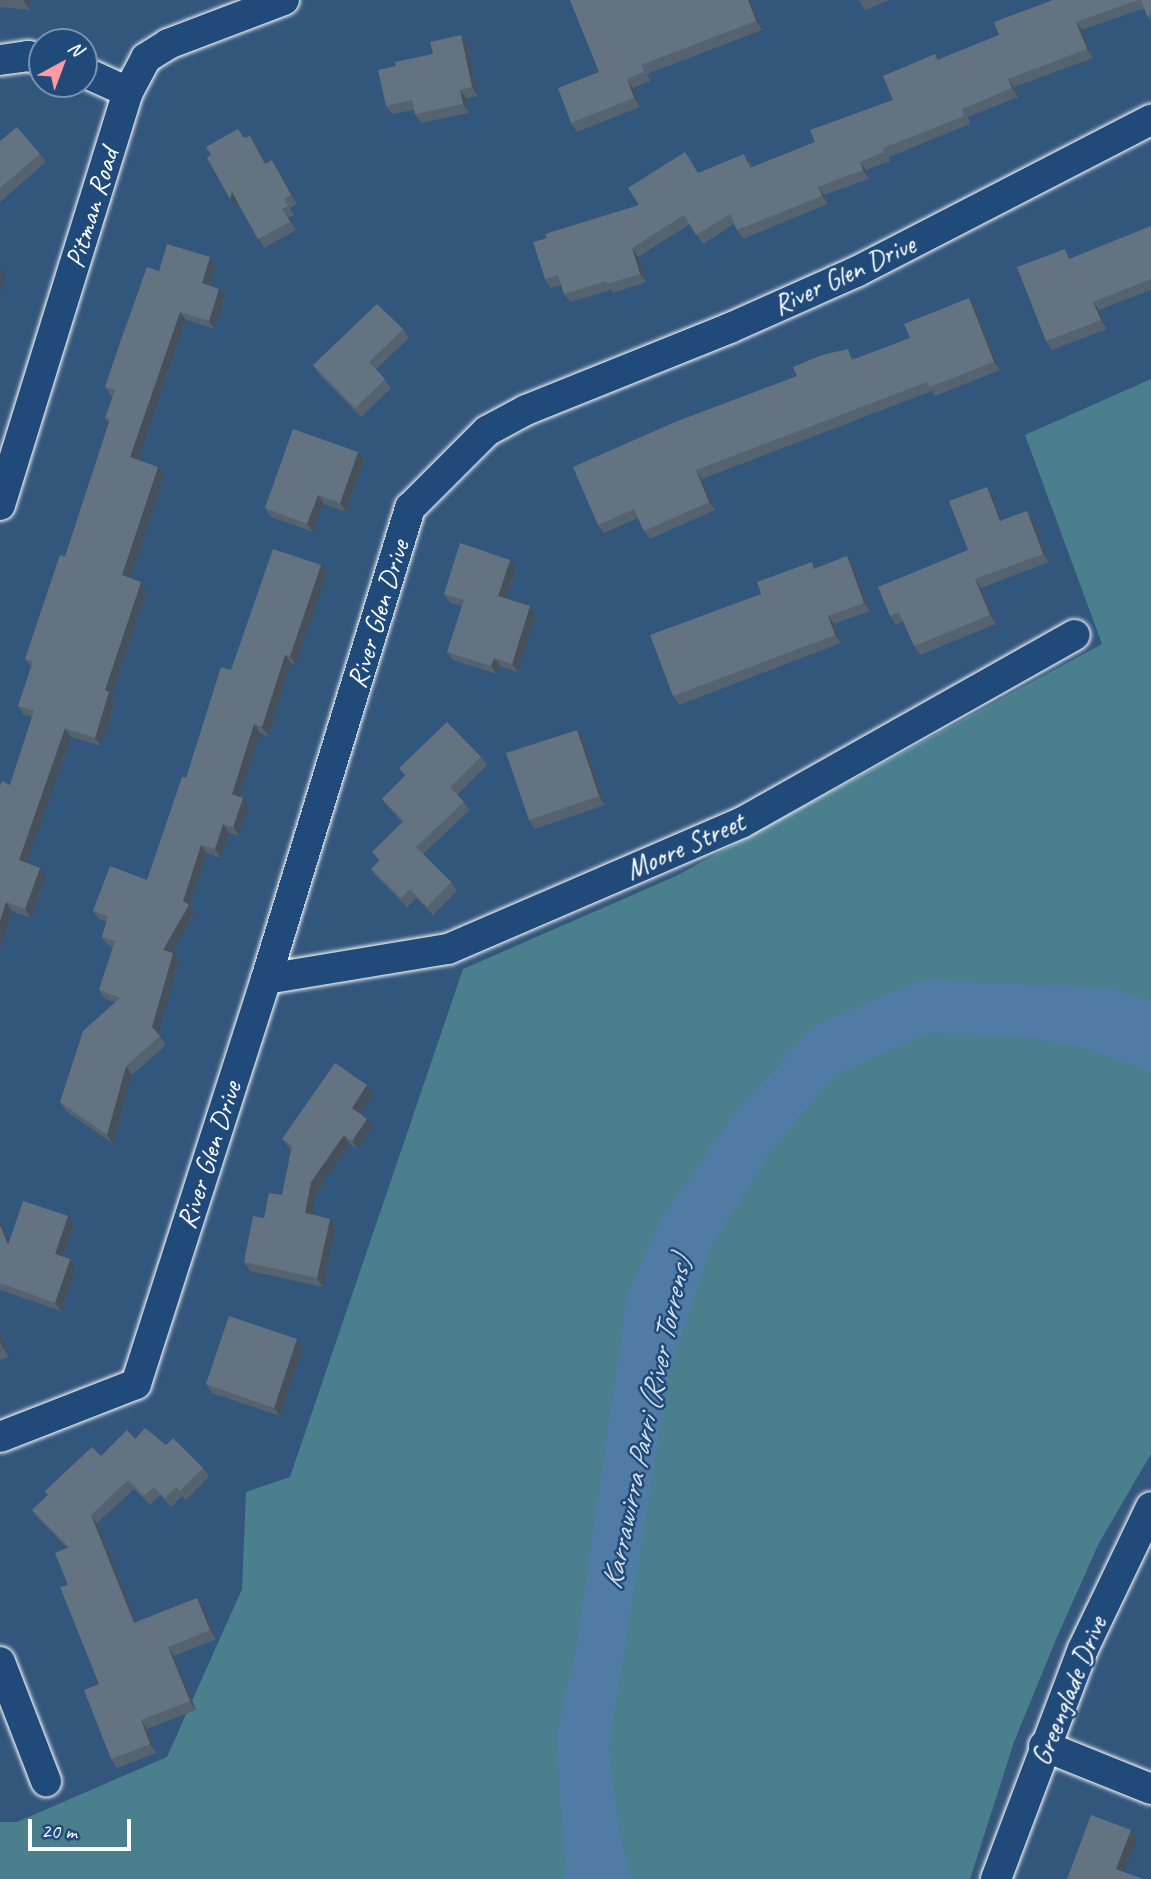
<!DOCTYPE html>
<html>
<head>
<meta charset="utf-8">
<style>
	body { margin:0 }
	#map { position:relative; width:1151px; height:1879px; overflow:hidden; background:#33567c; font-family:Caveat,sans-serif }
	div>[style] { position:absolute }
	[style*='--x'] { left:calc(var(--x)*1px); top:calc(var(--y)*1px); width:calc(var(--w)*1px); rotate:calc(var(--a)*1deg) }
	.green>* { inset:0; background:#4a7f8d }
	.water>* { inset:0; background:#507ba5 }
	.roads { filter:drop-shadow(0 0 2px #fff) drop-shadow(0 0 2px #fff) }
	.minor>* { height:30px; margin:-15px; padding:0 15px; transform-origin:15px; border-radius:15px; background:#1f4a7a }
	.wall>* { inset:0; background:#556370 }
	.shaded-wall>* { inset:0; background:#45505b }
	.building>* { inset:0; background:#637382 }
	span { translate:-50% -50%; white-space:nowrap; text-align:center; line-height:1.15; -webkit-text-stroke:5px #1f4a7a; paint-order:stroke }
	.street-label { font-size:28px; color:#fff }
	.water-label { font-size:30px; color:#d3dee8; font-style:italic }
	.north { position:absolute; left:28px; top:28px; width:70px; height:70px; box-sizing:border-box; background:#1f4a7a; border:2px solid #7992af; border-radius:50%; rotate:41deg; font-size:19px; font-weight:700; line-height:28px; text-align:center; color:#fff }
	.north::after { content:''; display:block; margin:auto; width:24px; height:32px; background:#ff9aa2; clip-path:polygon(50% 0,100% 100%,50% 72%,0 100%) }
	.scale { position:absolute; left:28px; top:1819px; width:103px; height:32px; box-sizing:border-box; border:4px solid #fff; border-top:0; padding-left:9px; font-size:21px; line-height:24px; white-space:nowrap; color:#fff; -webkit-text-stroke:5px #1f4a7a; paint-order:stroke }
</style>
</head>
<body>
<div id="map">
	<div class="green">
		<div style="clip-path:polygon(1151px 379px,1151px 1454px,1099px 1543px,1057px 1637px,1014px 1742px,970px 1879px,0 1879px,0 1822px,17px 1822px,167px 1757px,242px 1589px,246px 1492px,290px 1477px,463px 969px,676px 876px,1102px 644px,1025px 435px)"></div>
	</div>
	<div class="water">
		<div style="clip-path:polygon(921px 980px,1110px 988px,1151px 1001px,1151px 1072px,1090px 1050px,1027px 1037px,929px 1033px,835px 1075px,770px 1152px,711px 1247px,669px 1374px,609px 1749px,621px 1840px,632px 1879px,566px 1879px,556px 1736px,577px 1641px,627px 1295px,661px 1219px,736px 1111px,814px 1026px)"></div>
	</div>
	<div class="roads">
		<div class="minor">
			<div style="--x:0;--y:60;--w:28;--a:-8"></div>
			<div style="--x:28;--y:56;--w:14;--a:12"></div>
			<div style="--x:84;--y:72;--w:48;--a:24.4"></div>
			<div style="--x:0;--y:505;--w:432;--a:-72.8"></div>
			<div style="--x:128;--y:92;--w:38;--a:-62"></div>
			<div style="--x:146;--y:58;--w:26;--a:-32"></div>
			<div style="--x:168;--y:44;--w:124;--a:-20.8"></div>
			<div style="--x:266;--y:979;--w:184;--a:-9.4"></div>
			<div style="--x:448;--y:949;--w:319;--a:-23.3"></div>
			<div style="--x:741;--y:823;--w:383;--a:-29.4"></div>
			<div style="--x:0;--y:1437;--w:146;--a:-21.3"></div>
			<div style="--x:136;--y:1384;--w:425;--a:-72.2"></div>
			<div style="--x:266;--y:979;--w:493;--a:-73"></div>
			<div style="--x:410;--y:508;--w:109;--a:-45"></div>
			<div style="--x:487;--y:431;--w:44;--a:-28.3"></div>
			<div style="--x:526;--y:410;--w:220;--a:-21.9"></div>
			<div style="--x:730;--y:328;--w:138;--a:-24"></div>
			<div style="--x:856;--y:272;--w:332;--a:-27.3"></div>
			<div style="--x:0;--y:1662;--w:128;--a:68.9"></div>
			<div style="--x:1044;--y:1746;--w:115;--a:21.9"></div>
			<div style="--x:996;--y:1879;--w:246;--a:-69.3"></div>
			<div style="--x:1083;--y:1649;--w:157;--a:-64.4"></div>
		</div>
	</div>
	<div class="wall">
		<div style="clip-path:polygon(0 0,30px 0,30px 10px,0 7px)"></div>
		<div style="clip-path:polygon(570px 0,750px 0,762px 30px,647px 74px,650px 81px,633px 88px,640px 107px,577px 132px,571px 123px,599px 72px)"></div>
		<div style="clip-path:polygon(858px 0,889px 0,865px 10px)"></div>
		<div style="clip-path:polygon(1053px 0,1151px 0,1151px 21px,1147px 16px,1145px 8px,1082px 30px,1093px 58px,1014px 87px,1018px 97px,968px 117px,970px 124px,889px 157px,890px 161px,866px 170px,869px 179px,824px 195px,828px 204px,743px 239px,737px 230px,734px 224px,703px 244px,690px 224px,638px 257px,646px 282px,613px 293px,611px 290px,570px 302px,564px 294px,561px 285px,551px 288px,545px 279px,547px 238px,639px 205px,698px 173px,750px 162px,752px 167px,815px 142px,893px 100px,935px 54px,938px 60px,999px 35px)"></div>
		<div style="clip-path:polygon(461px 35px,467px 44px,478px 96px,466px 98px,469px 113px,421px 123px,415px 114px,414px 110px,392px 114px,386px 106px,396px 66px,433px 54px)"></div>
		<div style="clip-path:polygon(250px 136px,267px 164px,278px 169px,297px 204px,290px 208px,294px 215px,288px 218px,296px 230px,264px 248px,237px 202px,236px 207px,230px 199px,245px 138px)"></div>
		<div style="clip-path:polygon(0 141px,40px 154px,46px 162px,0 202px)"></div>
		<div style="clip-path:polygon(1151px 226px,1151px 290px,1099px 310px,1107px 329px,1052px 350px,1046px 341px,1072px 258px)"></div>
		<div style="clip-path:polygon(216px 265px,210px 286px,225px 297px,215px 329px,186px 320px,138px 460px,164px 475px,130px 578px,147px 590px,112px 695px,115px 700px,101px 746px,71px 737px,27px 863px,46px 877px,31px 918px,12px 911px,0 949px,0 786px,10px 785px,32px 717px,24px 715px,18px 706px,31px 667px,25px 659px,65px 557px,109px 423px,105px 418px,113px 396px,111px 396px,105px 387px,159px 271px)"></div>
		<div style="clip-path:polygon(975px 307px,1000px 370px,935px 396px,932px 391px,702px 479px,715px 510px,650px 539px,644px 531px,638px 518px,604px 533px,598px 525px,854px 357px,854px 359px,910px 338px)"></div>
		<div style="clip-path:polygon(403px 329px,409px 338px,376px 369px,391px 388px,361px 417px,319px 374px,313px 365px)"></div>
		<div style="clip-path:polygon(358px 452px,364px 460px,346px 512px,324px 504px,313px 532px,271px 517px,265px 508px)"></div>
		<div style="clip-path:polygon(987px 487px,993px 495px,1003px 520px,1027px 511px,1033px 519px,1049px 562px,981px 588px,996px 624px,920px 655px,914px 646px,903px 621px,896px 625px,890px 616px,968px 550px)"></div>
		<div style="clip-path:polygon(847px 556px,853px 565px,870px 611px,834px 624px,841px 643px,679px 705px,673px 696px,761px 594px,816px 568px)"></div>
		<div style="clip-path:polygon(321px 565px,327px 574px,296px 665px,291px 663px,268px 736px,260px 733px,240px 797px,249px 807px,239px 836px,229px 833px,221px 858px,207px 853px,190px 905px,195px 913px,172px 953px,179px 962px,158px 1034px,166px 1045px,132px 1075px,113px 1144px,66px 1111px,60px 1102px,115px 1002px,105px 999px,99px 990px,113px 947px,108px 945px,102px 937px,107px 922px,99px 919px,93px 911px,147px 880px,186px 778px,231px 670px)"></div>
		<div style="clip-path:polygon(516px 568px,506px 599px,536px 615px,518px 672px,500px 666px,497px 674px,453px 660px,447px 652px,462px 606px,450px 603px,444px 594px)"></div>
		<div style="clip-path:polygon(583px 738px,605px 805px,535px 829px,529px 820px)"></div>
		<div style="clip-path:polygon(481px 757px,487px 765px,457px 795px,470px 810px,423px 854px,451px 882px,457px 891px,433px 915px,416px 898px,407px 907px,377px 877px,371px 869px,379px 861px,372px 852px,402px 822px,388px 807px,382px 799px,405px 776px,399px 768px)"></div>
		<div style="clip-path:polygon(373px 1094px,360px 1114px,373px 1127px,358px 1149px,350px 1144px,317px 1191px,312px 1214px,330px 1219px,336px 1227px,323px 1287px,250px 1271px,244px 1262px,264px 1218px,282px 1195px,291px 1150px,282px 1139px)"></div>
		<div style="clip-path:polygon(68px 1216px,74px 1225px,63px 1257px,70px 1259px,76px 1268px,61px 1311px,0 1290px,0 1219px,9px 1242px)"></div>
		<div style="clip-path:polygon(0 1334px,9px 1357px,0 1360px)"></div>
		<div style="clip-path:polygon(303px 1348px,280px 1416px,212px 1393px,206px 1384px)"></div>
		<div style="clip-path:polygon(135px 1439px,166px 1445px,203px 1468px,209px 1477px,186px 1500px,182px 1496px,171px 1507px,160px 1495px,150px 1505px,134px 1489px,97px 1523px,136px 1622px,197px 1598px,203px 1606px,216px 1639px,174px 1656px,196px 1710px,147px 1729px,156px 1753px,117px 1768px,111px 1759px,99px 1684px,68px 1585px,67px 1548px,38px 1518px,32px 1510px,48px 1495px,45px 1491px,101px 1456px)"></div>
	</div>
	<div class="shaded-wall">
		<div style="clip-path:polygon(24px 0,30px 0,30px 10px,24px 2px)"></div>
		<div style="clip-path:polygon(748px 0,750px 0,762px 30px,756px 21px)"></div>
		<div style="clip-path:polygon(1076px 22px,1082px 30px,1093px 58px,1087px 49px)"></div>
		<div style="clip-path:polygon(461px 35px,467px 44px,478px 96px,472px 87px)"></div>
		<div style="clip-path:polygon(627px 79px,633px 88px,640px 107px,634px 98px)"></div>
		<div style="clip-path:polygon(1008px 79px,1014px 87px,1018px 97px,1012px 88px)"></div>
		<div style="clip-path:polygon(460px 90px,466px 98px,469px 113px,463px 104px)"></div>
		<div style="clip-path:polygon(250px 136px,256px 144px,271px 173px,265px 164px)"></div>
		<div style="clip-path:polygon(272px 160px,278px 169px,297px 204px,291px 195px)"></div>
		<div style="clip-path:polygon(860px 162px,866px 170px,869px 179px,863px 170px)"></div>
		<div style="clip-path:polygon(818px 187px,824px 195px,828px 204px,822px 196px)"></div>
		<div style="clip-path:polygon(232px 192px,238px 201px,236px 207px,230px 199px)"></div>
		<div style="clip-path:polygon(632px 248px,638px 257px,646px 282px,640px 274px)"></div>
		<div style="clip-path:polygon(210px 257px,216px 265px,208px 292px,202px 283px)"></div>
		<div style="clip-path:polygon(0 268px,5px 276px,0 295px)"></div>
		<div style="clip-path:polygon(219px 289px,225px 297px,215px 329px,209px 321px)"></div>
		<div style="clip-path:polygon(969px 298px,975px 307px,1000px 370px,994px 362px)"></div>
		<div style="clip-path:polygon(1093px 302px,1099px 310px,1107px 329px,1101px 320px)"></div>
		<div style="clip-path:polygon(180px 312px,186px 320px,136px 466px,130px 457px)"></div>
		<div style="clip-path:polygon(358px 452px,364px 460px,346px 512px,340px 503px)"></div>
		<div style="clip-path:polygon(158px 467px,164px 475px,128px 584px,122px 575px)"></div>
		<div style="clip-path:polygon(696px 470px,702px 479px,715px 510px,709px 502px)"></div>
		<div style="clip-path:polygon(987px 487px,993px 495px,1006px 529px,1000px 521px)"></div>
		<div style="clip-path:polygon(318px 495px,324px 504px,313px 532px,307px 524px)"></div>
		<div style="clip-path:polygon(1027px 511px,1033px 519px,1049px 562px,1043px 554px)"></div>
		<div style="clip-path:polygon(847px 556px,853px 565px,870px 611px,864px 603px)"></div>
		<div style="clip-path:polygon(510px 560px,516px 568px,504px 605px,498px 596px)"></div>
		<div style="clip-path:polygon(321px 565px,327px 574px,296px 665px,290px 656px)"></div>
		<div style="clip-path:polygon(975px 579px,981px 588px,996px 624px,990px 615px)"></div>
		<div style="clip-path:polygon(141px 582px,147px 590px,112px 695px,115px 700px,101px 746px,95px 738px,105px 690px)"></div>
		<div style="clip-path:polygon(530px 606px,536px 615px,518px 672px,512px 664px)"></div>
		<div style="clip-path:polygon(828px 616px,834px 624px,841px 643px,835px 635px)"></div>
		<div style="clip-path:polygon(285px 655px,291px 663px,268px 736px,262px 727px)"></div>
		<div style="clip-path:polygon(494px 658px,500px 666px,497px 674px,491px 666px)"></div>
		<div style="clip-path:polygon(254px 724px,260px 733px,238px 803px,232px 794px)"></div>
		<div style="clip-path:polygon(65px 728px,71px 737px,25px 869px,19px 860px)"></div>
		<div style="clip-path:polygon(577px 730px,583px 738px,605px 805px,599px 796px)"></div>
		<div style="clip-path:polygon(243px 798px,249px 807px,239px 836px,233px 827px)"></div>
		<div style="clip-path:polygon(223px 824px,229px 833px,221px 858px,215px 849px)"></div>
		<div style="clip-path:polygon(201px 845px,207px 853px,190px 905px,195px 913px,169px 958px,163px 950px,183px 901px)"></div>
		<div style="clip-path:polygon(40px 868px,46px 877px,31px 918px,25px 909px)"></div>
		<div style="clip-path:polygon(6px 902px,12px 911px,0 949px,0 921px)"></div>
		<div style="clip-path:polygon(173px 953px,179px 962px,158px 1035px,152px 1027px)"></div>
		<div style="clip-path:polygon(126px 1066px,132px 1075px,113px 1144px,107px 1135px)"></div>
		<div style="clip-path:polygon(367px 1085px,373px 1094px,358px 1117px,352px 1108px)"></div>
		<div style="clip-path:polygon(367px 1119px,373px 1127px,358px 1149px,352px 1141px)"></div>
		<div style="clip-path:polygon(344px 1135px,350px 1144px,317px 1191px,311px 1221px,305px 1213px,311px 1182px)"></div>
		<div style="clip-path:polygon(68px 1216px,74px 1225px,61px 1263px,55px 1254px)"></div>
		<div style="clip-path:polygon(0 1219px,14px 1254px,8px 1245px,0 1225px)"></div>
		<div style="clip-path:polygon(330px 1219px,336px 1227px,323px 1287px,317px 1278px)"></div>
		<div style="clip-path:polygon(70px 1259px,76px 1268px,61px 1311px,55px 1303px)"></div>
		<div style="clip-path:polygon(0 1334px,9px 1357px,3px 1348px,0 1341px)"></div>
		<div style="clip-path:polygon(297px 1339px,303px 1348px,280px 1416px,274px 1408px)"></div>
		<div style="clip-path:polygon(91px 1515px,97px 1523px,140px 1631px,134px 1623px)"></div>
		<div style="clip-path:polygon(197px 1598px,203px 1606px,216px 1639px,210px 1630px)"></div>
		<div style="clip-path:polygon(168px 1647px,174px 1656px,196px 1710px,190px 1701px)"></div>
		<div style="clip-path:polygon(141px 1720px,147px 1729px,156px 1753px,150px 1744px)"></div>
		<div style="clip-path:polygon(1131px 1830px,1137px 1839px,1122px 1877px,1116px 1869px)"></div>
	</div>
	<div class="building">
		<div style="clip-path:polygon(570px 0,748px 0,756px 21px,641px 65px,644px 72px,627px 79px,634px 98px,571px 123px,558px 88px,599px 72px)"></div>
		<div style="clip-path:polygon(1053px 0,1138px 0,1076px 22px,1087px 49px,1008px 79px,1012px 88px,962px 109px,964px 116px,883px 148px,884px 152px,860px 162px,863px 170px,818px 187px,822px 196px,737px 230px,730px 214px,696px 235px,684px 215px,632px 248px,640px 274px,607px 284px,607px 281px,564px 294px,558px 275px,545px 279px,533px 242px,547px 238px,545px 234px,639px 205px,628px 188px,685px 152px,698px 173px,744px 154px,750px 168px,815px 142px,810px 130px,893px 100px,883px 76px,935px 54px,937px 60px,999px 35px,994px 22px)"></div>
		<div style="clip-path:polygon(1141px 0,1151px 0,1151px 14px,1147px 16px)"></div>
		<div style="clip-path:polygon(461px 35px,472px 87px,460px 90px,463px 104px,415px 114px,412px 100px,386px 106px,378px 70px,396px 66px,395px 62px,433px 54px,430px 42px)"></div>
		<div style="clip-path:polygon(17px 127px,40px 154px,0 188px,0 141px)"></div>
		<div style="clip-path:polygon(238px 129px,244px 138px,250px 136px,265px 164px,272px 160px,291px 195px,284px 199px,288px 206px,282px 209px,290px 222px,258px 239px,232px 192px,230px 199px,207px 158px,211px 155px,206px 147px)"></div>
		<div style="clip-path:polygon(1151px 226px,1151px 279px,1093px 302px,1101px 320px,1046px 341px,1017px 267px,1065px 249px,1069px 259px)"></div>
		<div style="clip-path:polygon(167px 244px,210px 257px,202px 283px,219px 289px,209px 321px,180px 312px,130px 457px,158px 467px,122px 575px,141px 582px,105px 690px,109px 692px,95px 738px,65px 728px,19px 860px,40px 868px,25px 909px,6px 902px,0 921px,0 786px,2px 781px,10px 785px,34px 711px,18px 706px,33px 662px,25px 659px,60px 555px,65px 557px,110px 419px,105px 418px,115px 390px,105px 387px,121px 340px,147px 267px,159px 271px)"></div>
		<div style="clip-path:polygon(969px 298px,994px 362px,929px 387px,927px 382px,696px 470px,709px 502px,644px 531px,634px 509px,598px 525px,573px 467px,675px 422px,797px 376px,793px 367px,822px 355px,848px 349px,852px 360px,910px 338px,904px 324px)"></div>
		<div style="clip-path:polygon(377px 304px,403px 329px,369px 362px,385px 379px,355px 408px,313px 365px)"></div>
		<div style="clip-path:polygon(293px 429px,358px 452px,340px 503px,318px 495px,307px 524px,265px 508px)"></div>
		<div style="clip-path:polygon(987px 487px,1000px 521px,1027px 511px,1043px 554px,975px 579px,990px 615px,914px 646px,899px 612px,890px 616px,878px 587px,968px 550px,949px 501px)"></div>
		<div style="clip-path:polygon(460px 543px,510px 560px,498px 596px,530px 606px,512px 664px,494px 658px,491px 666px,447px 652px,464px 600px,444px 594px)"></div>
		<div style="clip-path:polygon(273px 549px,321px 565px,290px 656px,285px 655px,262px 727px,254px 724px,232px 794px,243px 798px,233px 827px,223px 824px,215px 849px,201px 845px,183px 901px,189px 905px,163px 950px,173px 953px,152px 1027px,160px 1036px,126px 1066px,107px 1135px,60px 1102px,83px 1031px,120px 998px,99px 990px,115px 941px,102px 937px,108px 916px,93px 911px,110px 866px,147px 880px,182px 777px,186px 778px,221px 667px,231px 670px)"></div>
		<div style="clip-path:polygon(847px 556px,864px 603px,828px 616px,835px 635px,673px 696px,650px 635px,761px 594px,757px 582px,812px 562px,814px 569px)"></div>
		<div style="clip-path:polygon(447px 722px,481px 757px,450px 787px,464px 802px,416px 847px,451px 882px,427px 907px,410px 889px,401px 898px,371px 869px,380px 860px,372px 852px,404px 821px,382px 799px,406px 775px,399px 768px)"></div>
		<div style="clip-path:polygon(577px 730px,599px 796px,529px 820px,506px 753px)"></div>
		<div style="clip-path:polygon(335px 1063px,367px 1085px,352px 1108px,367px 1119px,352px 1141px,344px 1135px,311px 1182px,305px 1213px,330px 1219px,317px 1278px,244px 1262px,253px 1216px,264px 1218px,269px 1193px,282px 1195px,292px 1146px,282px 1139px)"></div>
		<div style="clip-path:polygon(23px 1201px,68px 1216px,55px 1254px,70px 1259px,55px 1303px,0 1283px,0 1225px,8px 1245px)"></div>
		<div style="clip-path:polygon(229px 1316px,297px 1339px,274px 1408px,206px 1384px)"></div>
		<div style="clip-path:polygon(145px 1428px,166px 1445px,173px 1438px,203px 1468px,180px 1491px,176px 1487px,165px 1498px,154px 1487px,144px 1496px,128px 1480px,91px 1515px,134px 1623px,197px 1598px,210px 1630px,168px 1647px,190px 1701px,141px 1720px,150px 1744px,111px 1759px,84px 1690px,99px 1684px,60px 1587px,68px 1585px,55px 1553px,69px 1547px,32px 1510px,48px 1495px,45px 1491px,92px 1447px,101px 1456px,127px 1430px,135px 1439px)"></div>
		<div style="clip-path:polygon(1091px 1815px,1131px 1830px,1116px 1869px,1143px 1879px,1067px 1879px)"></div>
	</div>
	<div class="street-label">
		<span style="left:92px;top:208px;rotate:-73deg">Pitman Road</span>
		<span style="left:844px;top:275px;rotate:-25deg">River Glen Drive</span>
		<span style="left:378px;top:614px;rotate:-73deg">River Glen Drive</span>
		<span style="left:685px;top:846px;rotate:-24deg">Moore Street</span>
		<span style="left:209px;top:1155px;rotate:-72deg">River Glen Drive</span>
		<span style="left:1069px;top:1691px;rotate:-68deg">Greenglade Drive</span>
	</div>
	<div class="water-label">
		<span style="left:646px;top:1423px;rotate:-78deg">Karrawirra Parri (River Torrens)</span>
	</div>
	<div class="north">N</div>
	<div class="scale">20 m</div>
</div>
</body>
</html>
